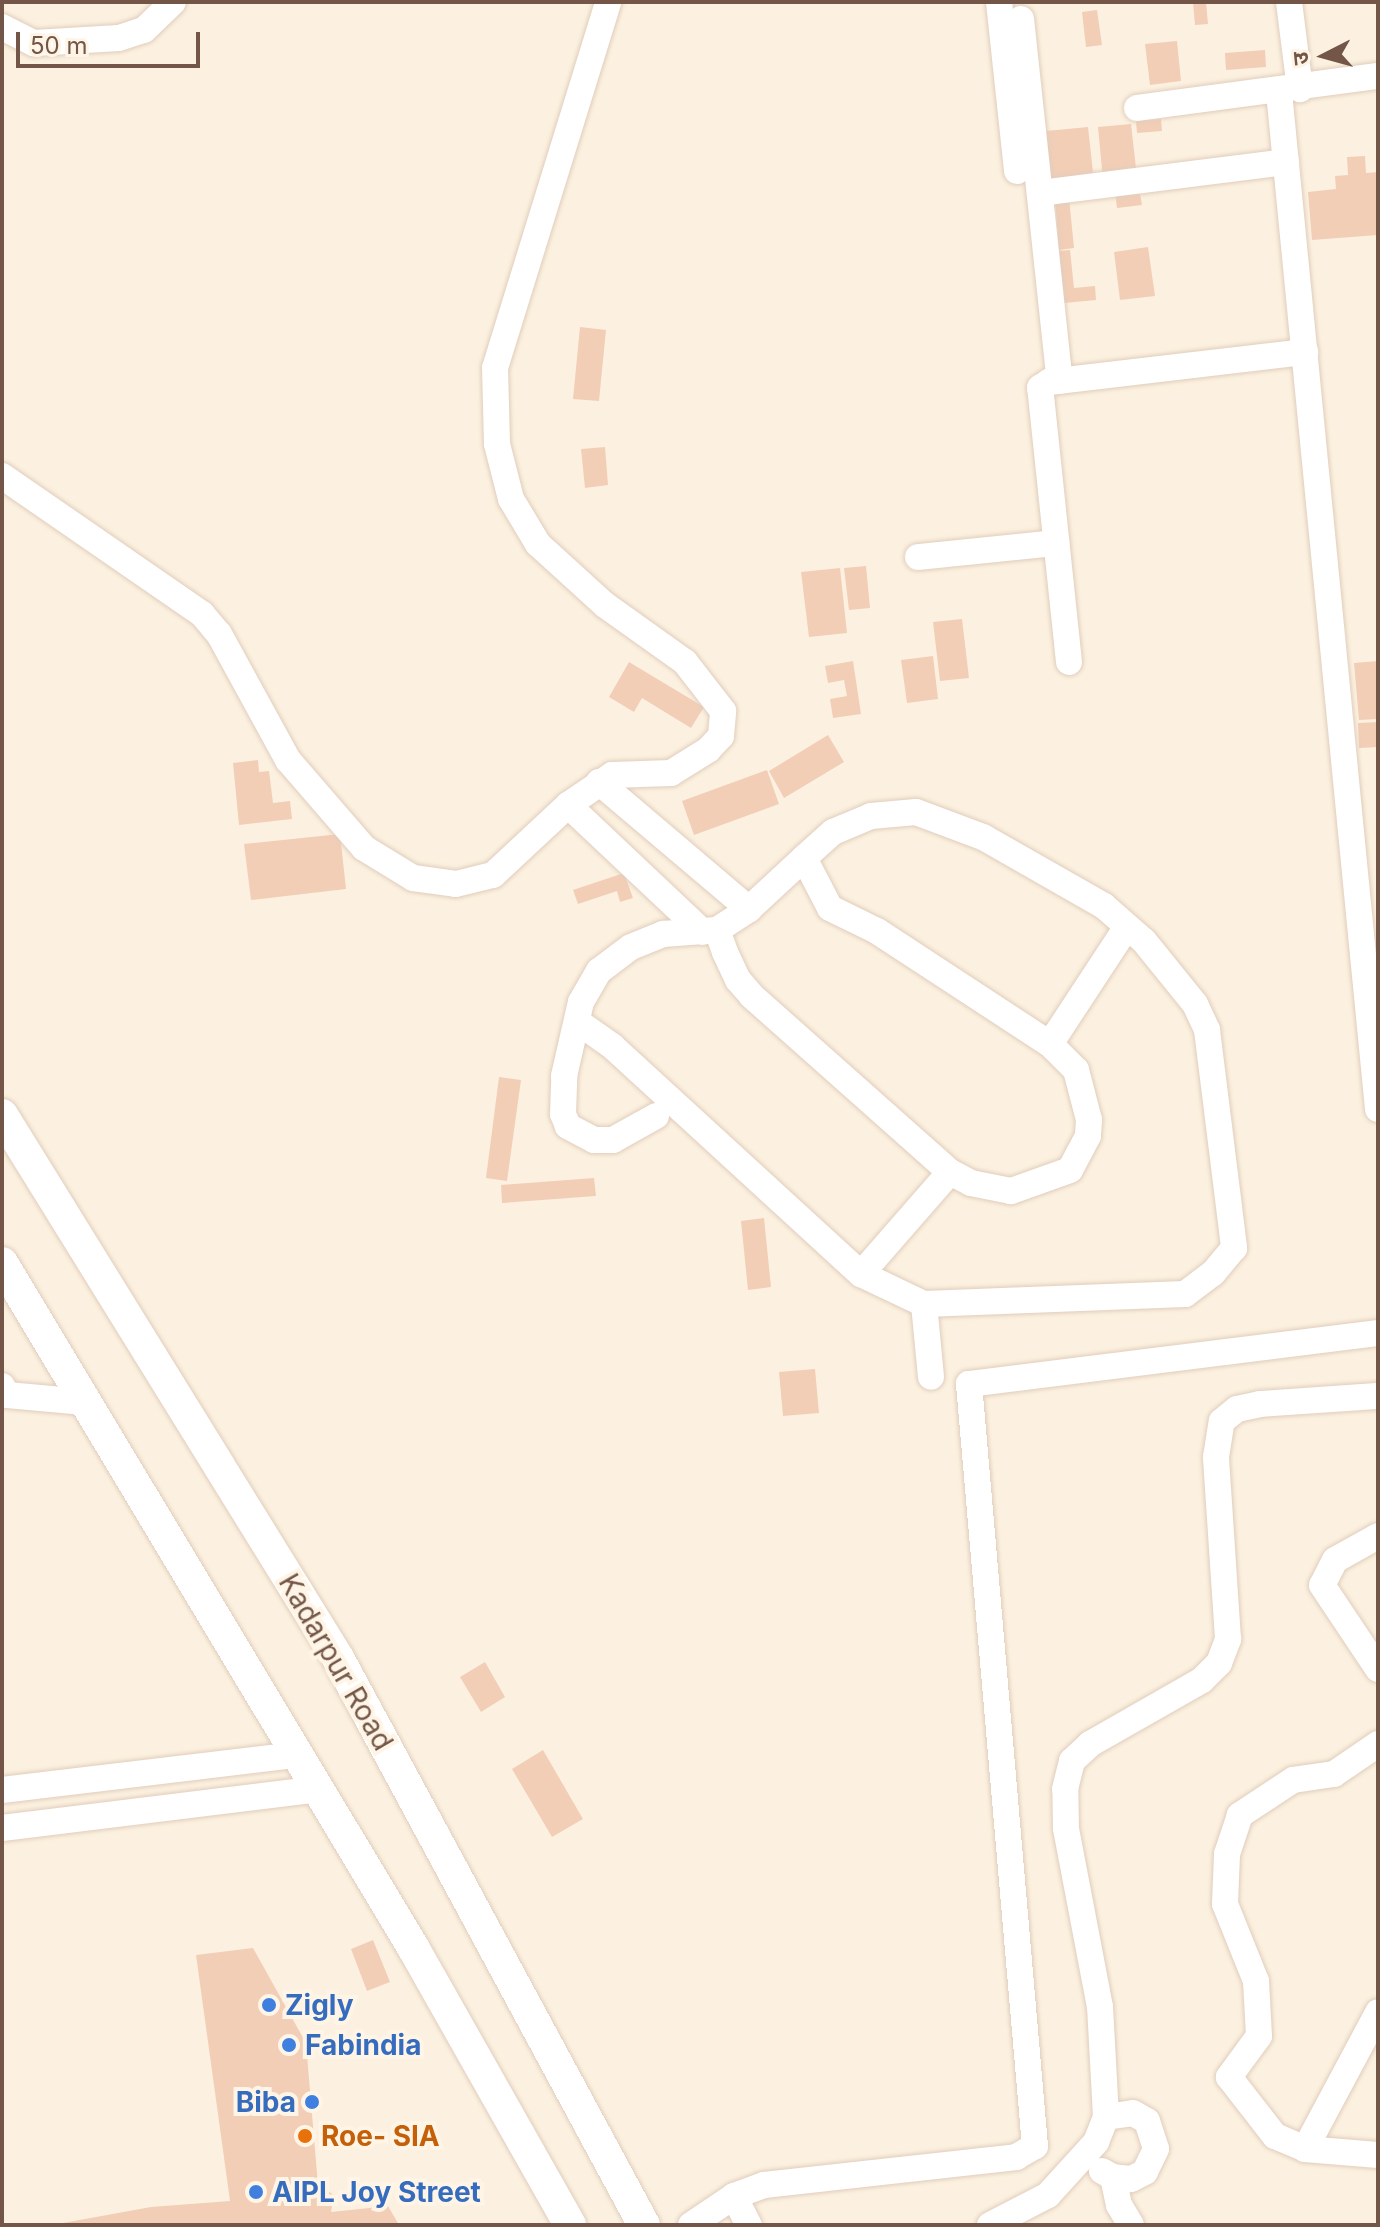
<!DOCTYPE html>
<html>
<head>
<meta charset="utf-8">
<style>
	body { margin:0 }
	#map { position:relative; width:1380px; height:2227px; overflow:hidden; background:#fcf1e0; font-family:Inter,"Noto Sans Devanagari",sans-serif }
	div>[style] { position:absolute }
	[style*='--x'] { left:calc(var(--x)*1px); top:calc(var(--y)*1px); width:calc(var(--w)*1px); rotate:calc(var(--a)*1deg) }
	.building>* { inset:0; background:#f2ceb7 }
	.roads { filter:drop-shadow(0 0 2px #e1cdbc) drop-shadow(0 0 2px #e1cdbc) }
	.minor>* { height:26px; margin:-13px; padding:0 13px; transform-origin:13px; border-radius:13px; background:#fff }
	.tertiary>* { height:32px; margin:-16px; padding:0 16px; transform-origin:16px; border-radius:16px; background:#fff }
	.dots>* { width:22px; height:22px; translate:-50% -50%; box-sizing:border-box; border:4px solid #fff5e7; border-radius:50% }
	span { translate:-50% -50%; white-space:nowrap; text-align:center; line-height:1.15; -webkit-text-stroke:8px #fff5e7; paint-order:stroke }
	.street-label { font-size:28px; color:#735647 }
	.shop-label { font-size:28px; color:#366cbe; font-weight:700 }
	.left { translate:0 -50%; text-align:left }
	.right { translate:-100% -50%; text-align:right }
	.food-label { font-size:28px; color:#c56008; font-weight:700 }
	.frame { position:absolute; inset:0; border:4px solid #735647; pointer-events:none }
	.north { position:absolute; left:1284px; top:16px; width:80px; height:80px; -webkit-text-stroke:6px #fff5e7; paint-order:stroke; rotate:264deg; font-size:22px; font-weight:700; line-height:32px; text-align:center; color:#735647 }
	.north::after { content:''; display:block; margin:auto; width:28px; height:36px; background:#735647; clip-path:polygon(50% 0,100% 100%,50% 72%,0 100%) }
	.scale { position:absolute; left:16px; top:32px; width:184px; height:36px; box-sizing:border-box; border:4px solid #735647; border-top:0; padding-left:10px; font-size:24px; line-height:28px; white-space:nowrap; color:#735647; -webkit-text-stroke:6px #fff5e7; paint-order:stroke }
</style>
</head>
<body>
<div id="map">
	<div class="building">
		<div style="clip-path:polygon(1193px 2px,1206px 2px,1208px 24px,1195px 25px)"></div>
		<div style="clip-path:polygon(1097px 10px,1102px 45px,1086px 47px,1082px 12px)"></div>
		<div style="clip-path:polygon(1177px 41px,1181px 81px,1150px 85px,1145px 44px)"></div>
		<div style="clip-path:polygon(1265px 50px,1266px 67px,1226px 70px,1225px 53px)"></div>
		<div style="clip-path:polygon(1161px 119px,1162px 131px,1137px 133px,1136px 121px)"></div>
		<div style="clip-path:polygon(1131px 124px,1137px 177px,1103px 180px,1098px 127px)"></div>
		<div style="clip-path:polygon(1088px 127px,1094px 181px,1052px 185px,1046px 131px)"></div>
		<div style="clip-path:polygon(1365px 156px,1366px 173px,1378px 172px,1378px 235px,1312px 240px,1308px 192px,1336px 189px,1335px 176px,1348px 175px,1347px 157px)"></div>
		<div style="clip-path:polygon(1139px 188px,1142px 205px,1117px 208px,1115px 191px)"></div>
		<div style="clip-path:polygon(1069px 198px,1074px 248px,1059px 250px,1055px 199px)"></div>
		<div style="clip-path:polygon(1148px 247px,1155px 296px,1120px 300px,1114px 252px)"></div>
		<div style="clip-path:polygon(1070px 250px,1074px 288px,1095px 286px,1096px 300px,1064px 303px,1059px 251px)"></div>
		<div style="clip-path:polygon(580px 327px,606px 330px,599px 401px,573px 399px)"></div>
		<div style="clip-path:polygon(605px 447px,608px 485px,585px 488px,581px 449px)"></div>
		<div style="clip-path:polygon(866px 566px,870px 608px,849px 610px,844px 568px)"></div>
		<div style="clip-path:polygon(840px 568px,847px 633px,809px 637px,801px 572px)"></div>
		<div style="clip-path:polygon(962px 619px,969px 678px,940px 681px,933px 622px)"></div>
		<div style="clip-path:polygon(933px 656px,938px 699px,907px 703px,901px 660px)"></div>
		<div style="clip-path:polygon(853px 661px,861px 714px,833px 718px,830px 699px,847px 696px,844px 680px,828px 683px,825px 666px)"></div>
		<div style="clip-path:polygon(1378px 661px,1378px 719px,1359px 720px,1354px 663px)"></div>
		<div style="clip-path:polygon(629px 662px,704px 707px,691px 728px,642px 698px,634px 712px,609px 697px)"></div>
		<div style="clip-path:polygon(1378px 722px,1378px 747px,1359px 748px,1358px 723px)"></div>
		<div style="clip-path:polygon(828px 735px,844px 762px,784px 798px,769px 771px)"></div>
		<div style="clip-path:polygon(258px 760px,259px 772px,269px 771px,273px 803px,290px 801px,292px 819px,239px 825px,233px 763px)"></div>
		<div style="clip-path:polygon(767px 770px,779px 804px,694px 835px,682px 801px)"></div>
		<div style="clip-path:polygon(340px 834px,346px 889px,251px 900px,244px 844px)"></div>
		<div style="clip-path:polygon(624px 873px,633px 898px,620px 902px,617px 891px,578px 904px,573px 890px)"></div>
		<div style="clip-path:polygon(499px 1077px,521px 1080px,507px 1181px,486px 1178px)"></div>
		<div style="clip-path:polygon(594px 1178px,596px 1196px,502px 1203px,501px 1185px)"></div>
		<div style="clip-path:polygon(764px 1218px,771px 1287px,748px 1290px,741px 1221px)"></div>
		<div style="clip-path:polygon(815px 1369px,819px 1413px,783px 1416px,779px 1372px)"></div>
		<div style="clip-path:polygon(485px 1662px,505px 1697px,481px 1712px,460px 1677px)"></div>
		<div style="clip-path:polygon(543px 1750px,583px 1819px,552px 1837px,512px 1769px)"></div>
		<div style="clip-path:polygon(373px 1940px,390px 1982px,367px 1991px,351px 1949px)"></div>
		<div style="clip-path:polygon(253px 1948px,306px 2043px,318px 2185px,334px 2195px,331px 2212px,388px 2206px,399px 2225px,52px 2225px,151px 2207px,230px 2201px,196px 1955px)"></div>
	</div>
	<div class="roads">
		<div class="minor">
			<div style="--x:999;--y:2;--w:170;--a:83.9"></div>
			<div style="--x:1289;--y:2;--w:88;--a:82.8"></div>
			<div style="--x:1021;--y:19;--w:364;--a:83.9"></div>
			<div style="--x:2;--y:27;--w:36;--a:27"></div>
			<div style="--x:34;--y:43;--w:85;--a:-3.4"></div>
			<div style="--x:119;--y:38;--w:26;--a:-18"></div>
			<div style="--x:144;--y:30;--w:40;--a:-44"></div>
			<div style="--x:1279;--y:92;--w:1022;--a:84.44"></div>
			<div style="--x:1137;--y:108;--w:243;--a:-7.6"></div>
			<div style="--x:1040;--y:193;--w:248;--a:-7.2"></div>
			<div style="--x:2;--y:476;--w:243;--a:34.6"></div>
			<div style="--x:202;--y:614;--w:26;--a:50"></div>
			<div style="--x:219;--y:634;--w:144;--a:61.3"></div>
			<div style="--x:288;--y:760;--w:116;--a:49.2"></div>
			<div style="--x:364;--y:848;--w:57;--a:31.5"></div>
			<div style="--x:413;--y:878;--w:43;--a:7.9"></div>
			<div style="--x:456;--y:884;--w:38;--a:-14"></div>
			<div style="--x:493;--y:875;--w:103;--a:-43"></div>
			<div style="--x:568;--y:805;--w:53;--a:-34.3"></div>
			<div style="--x:612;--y:775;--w:59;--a:-1.9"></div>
			<div style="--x:671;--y:773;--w:44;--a:-31.9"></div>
			<div style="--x:708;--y:750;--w:19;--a:-47"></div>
			<div style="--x:721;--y:736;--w:25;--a:-85"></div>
			<div style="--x:723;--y:711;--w:62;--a:-127.8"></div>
			<div style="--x:685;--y:662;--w:98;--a:-144.5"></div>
			<div style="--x:605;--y:605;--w:91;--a:-137.7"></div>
			<div style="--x:538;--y:544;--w:52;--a:-121"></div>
			<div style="--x:511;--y:499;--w:57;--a:-104.3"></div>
			<div style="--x:497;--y:444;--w:76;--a:-91.5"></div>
			<div style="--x:495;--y:368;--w:383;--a:-72.8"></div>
			<div style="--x:918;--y:557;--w:139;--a:-5.8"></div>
			<div style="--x:1069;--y:662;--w:276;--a:-96"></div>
			<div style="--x:1040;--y:388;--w:11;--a:-34"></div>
			<div style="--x:1049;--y:382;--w:258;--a:-6.7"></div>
			<div style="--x:599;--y:782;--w:197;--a:40.3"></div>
			<div style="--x:568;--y:805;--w:185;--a:43.3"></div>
			<div style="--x:804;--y:858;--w:56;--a:62.5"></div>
			<div style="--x:830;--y:908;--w:52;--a:26.1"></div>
			<div style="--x:877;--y:931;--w:207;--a:33.2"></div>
			<div style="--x:1050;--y:1044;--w:37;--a:45"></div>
			<div style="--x:1076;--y:1070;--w:52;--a:75.4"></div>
			<div style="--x:1089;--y:1120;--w:16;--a:94"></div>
			<div style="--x:1088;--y:1136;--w:38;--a:118"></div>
			<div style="--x:1070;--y:1170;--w:63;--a:160.4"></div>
			<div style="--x:1011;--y:1191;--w:41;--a:-168.7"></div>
			<div style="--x:971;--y:1183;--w:24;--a:-152"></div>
			<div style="--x:950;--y:1172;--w:265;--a:-138.4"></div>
			<div style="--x:752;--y:996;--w:21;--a:-131"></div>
			<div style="--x:738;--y:980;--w:31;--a:-115"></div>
			<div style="--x:725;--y:952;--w:23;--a:-110"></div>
			<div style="--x:717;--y:930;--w:38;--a:-33"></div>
			<div style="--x:749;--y:909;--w:75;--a:-42.8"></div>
			<div style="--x:804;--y:858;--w:39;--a:-42"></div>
			<div style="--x:833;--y:832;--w:41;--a:-22.8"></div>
			<div style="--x:871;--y:816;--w:45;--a:-5.1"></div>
			<div style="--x:916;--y:812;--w:72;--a:20.5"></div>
			<div style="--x:983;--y:837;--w:139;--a:29.7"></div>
			<div style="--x:1104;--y:906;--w:53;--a:41.2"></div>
			<div style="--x:1144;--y:941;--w:81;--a:51"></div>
			<div style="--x:1195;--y:1004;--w:29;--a:65"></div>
			<div style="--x:1207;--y:1030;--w:220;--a:82.9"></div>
			<div style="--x:1234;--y:1248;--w:33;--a:130"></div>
			<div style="--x:1213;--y:1273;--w:35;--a:143"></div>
			<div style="--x:1185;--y:1294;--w:261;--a:177.8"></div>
			<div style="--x:578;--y:1022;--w:42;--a:35.2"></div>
			<div style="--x:612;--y:1046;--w:338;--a:42.5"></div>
			<div style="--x:861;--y:1274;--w:70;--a:25.5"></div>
			<div style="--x:924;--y:1304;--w:73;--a:84.5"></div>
			<div style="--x:1050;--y:1044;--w:140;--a:-56.7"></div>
			<div style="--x:656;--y:1116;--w:49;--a:150.8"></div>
			<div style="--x:613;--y:1140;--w:19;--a:180"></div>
			<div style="--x:594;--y:1140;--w:30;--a:-152"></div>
			<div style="--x:568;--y:1126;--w:13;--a:-113"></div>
			<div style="--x:563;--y:1114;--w:38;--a:-88"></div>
			<div style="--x:564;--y:1076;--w:76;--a:-77.1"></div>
			<div style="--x:581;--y:1002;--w:36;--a:-60"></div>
			<div style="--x:599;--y:971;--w:40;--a:-37"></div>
			<div style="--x:631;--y:947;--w:35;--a:-22"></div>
			<div style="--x:663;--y:934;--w:54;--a:-4.2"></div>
			<div style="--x:861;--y:1274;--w:135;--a:-48.9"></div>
			<div style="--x:2;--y:1386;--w:10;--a:61"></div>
			<div style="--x:7;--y:1395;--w:78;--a:5.1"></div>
			<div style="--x:1378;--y:1536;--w:49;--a:150.8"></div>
			<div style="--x:1335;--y:1560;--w:28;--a:117"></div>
			<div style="--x:1322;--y:1585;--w:101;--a:56.3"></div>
			<div style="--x:1378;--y:1744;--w:53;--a:145.7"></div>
			<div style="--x:1334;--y:1774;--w:41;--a:171.7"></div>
			<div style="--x:1293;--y:1780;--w:64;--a:146.6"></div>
			<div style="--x:1240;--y:1815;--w:41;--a:108.4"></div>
			<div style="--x:1227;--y:1854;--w:50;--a:92.3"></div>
			<div style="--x:1225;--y:1904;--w:83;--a:68.1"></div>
			<div style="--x:1256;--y:1981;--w:55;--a:86.9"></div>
			<div style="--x:1259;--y:2036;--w:51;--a:126.2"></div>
			<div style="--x:1229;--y:2077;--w:75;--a:52.1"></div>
			<div style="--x:1275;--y:2136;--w:33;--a:23"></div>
			<div style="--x:1305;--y:2149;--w:155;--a:-61.9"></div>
			<div style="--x:2;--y:1790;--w:294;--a:-6.8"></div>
			<div style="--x:2;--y:1828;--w:318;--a:-7"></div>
			<div style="--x:1106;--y:2117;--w:27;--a:-8"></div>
			<div style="--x:1133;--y:2113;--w:16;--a:30"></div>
			<div style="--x:1147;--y:2121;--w:29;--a:72"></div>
			<div style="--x:1156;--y:2149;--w:25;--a:116"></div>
			<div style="--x:1145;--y:2172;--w:16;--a:153"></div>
			<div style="--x:1131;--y:2179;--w:18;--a:-174"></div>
			<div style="--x:1305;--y:2149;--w:73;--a:4.7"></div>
			<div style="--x:1102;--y:2171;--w:13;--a:29"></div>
			<div style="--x:1113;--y:2177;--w:29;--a:78"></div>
			<div style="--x:1119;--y:2205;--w:23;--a:59"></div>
			<div style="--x:734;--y:2196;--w:33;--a:63"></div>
			<div style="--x:691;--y:2225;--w:52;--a:-34"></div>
			<div style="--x:734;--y:2196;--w:32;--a:-20"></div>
			<div style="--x:764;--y:2185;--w:254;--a:-6.3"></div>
			<div style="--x:1016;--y:2157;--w:22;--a:-30"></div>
			<div style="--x:1035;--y:2146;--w:765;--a:-94.95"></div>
			<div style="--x:969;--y:1384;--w:412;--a:-7.1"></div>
			<div style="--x:990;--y:2225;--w:65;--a:-27.3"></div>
			<div style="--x:1048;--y:2195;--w:72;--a:-47.8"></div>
			<div style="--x:1096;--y:2142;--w:27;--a:-68"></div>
			<div style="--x:1106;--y:2117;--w:110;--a:-93.1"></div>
			<div style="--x:1100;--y:2007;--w:182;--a:-100.8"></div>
			<div style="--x:1066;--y:1828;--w:39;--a:-91"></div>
			<div style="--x:1065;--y:1789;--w:29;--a:-76"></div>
			<div style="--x:1072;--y:1761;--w:25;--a:-43"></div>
			<div style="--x:1090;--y:1744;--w:129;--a:-29.7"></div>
			<div style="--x:1202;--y:1680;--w:24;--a:-45"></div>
			<div style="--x:1219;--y:1663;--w:26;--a:-69"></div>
			<div style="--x:1228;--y:1639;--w:182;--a:-93.8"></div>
			<div style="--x:1216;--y:1457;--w:36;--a:-81"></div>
			<div style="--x:1222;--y:1421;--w:19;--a:-39"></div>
			<div style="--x:1237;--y:1409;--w:24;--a:-12"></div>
			<div style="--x:1260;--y:1404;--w:118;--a:-3.9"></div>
		</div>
		<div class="tertiary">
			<div style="--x:2;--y:1115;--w:639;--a:58.25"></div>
			<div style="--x:338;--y:1658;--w:644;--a:61.65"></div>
			<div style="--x:2;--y:1263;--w:800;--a:59.01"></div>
			<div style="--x:414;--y:1949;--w:317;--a:60.5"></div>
		</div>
	</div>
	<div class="dots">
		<div style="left:269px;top:2005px;background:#3f7fe0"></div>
		<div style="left:289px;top:2045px;background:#3f7fe0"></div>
		<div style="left:312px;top:2102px;background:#3f7fe0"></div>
		<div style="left:305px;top:2136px;background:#e8710a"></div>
		<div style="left:256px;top:2192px;background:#3f7fe0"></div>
	</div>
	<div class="street-label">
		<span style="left:336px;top:1662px;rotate:60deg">Kadarpur Road</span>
	</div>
	<div class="shop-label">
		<span class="left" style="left:285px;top:2005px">Zigly</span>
		<span class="left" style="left:305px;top:2045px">Fabindia</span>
		<span class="right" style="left:296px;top:2102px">Biba</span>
		<span class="left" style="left:272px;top:2192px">AIPL Joy Street</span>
	</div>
	<div class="food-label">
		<span class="left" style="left:321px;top:2136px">Roe- SIA</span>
	</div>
	<div class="frame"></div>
	<div class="north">उ</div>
	<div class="scale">50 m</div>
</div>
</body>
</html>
